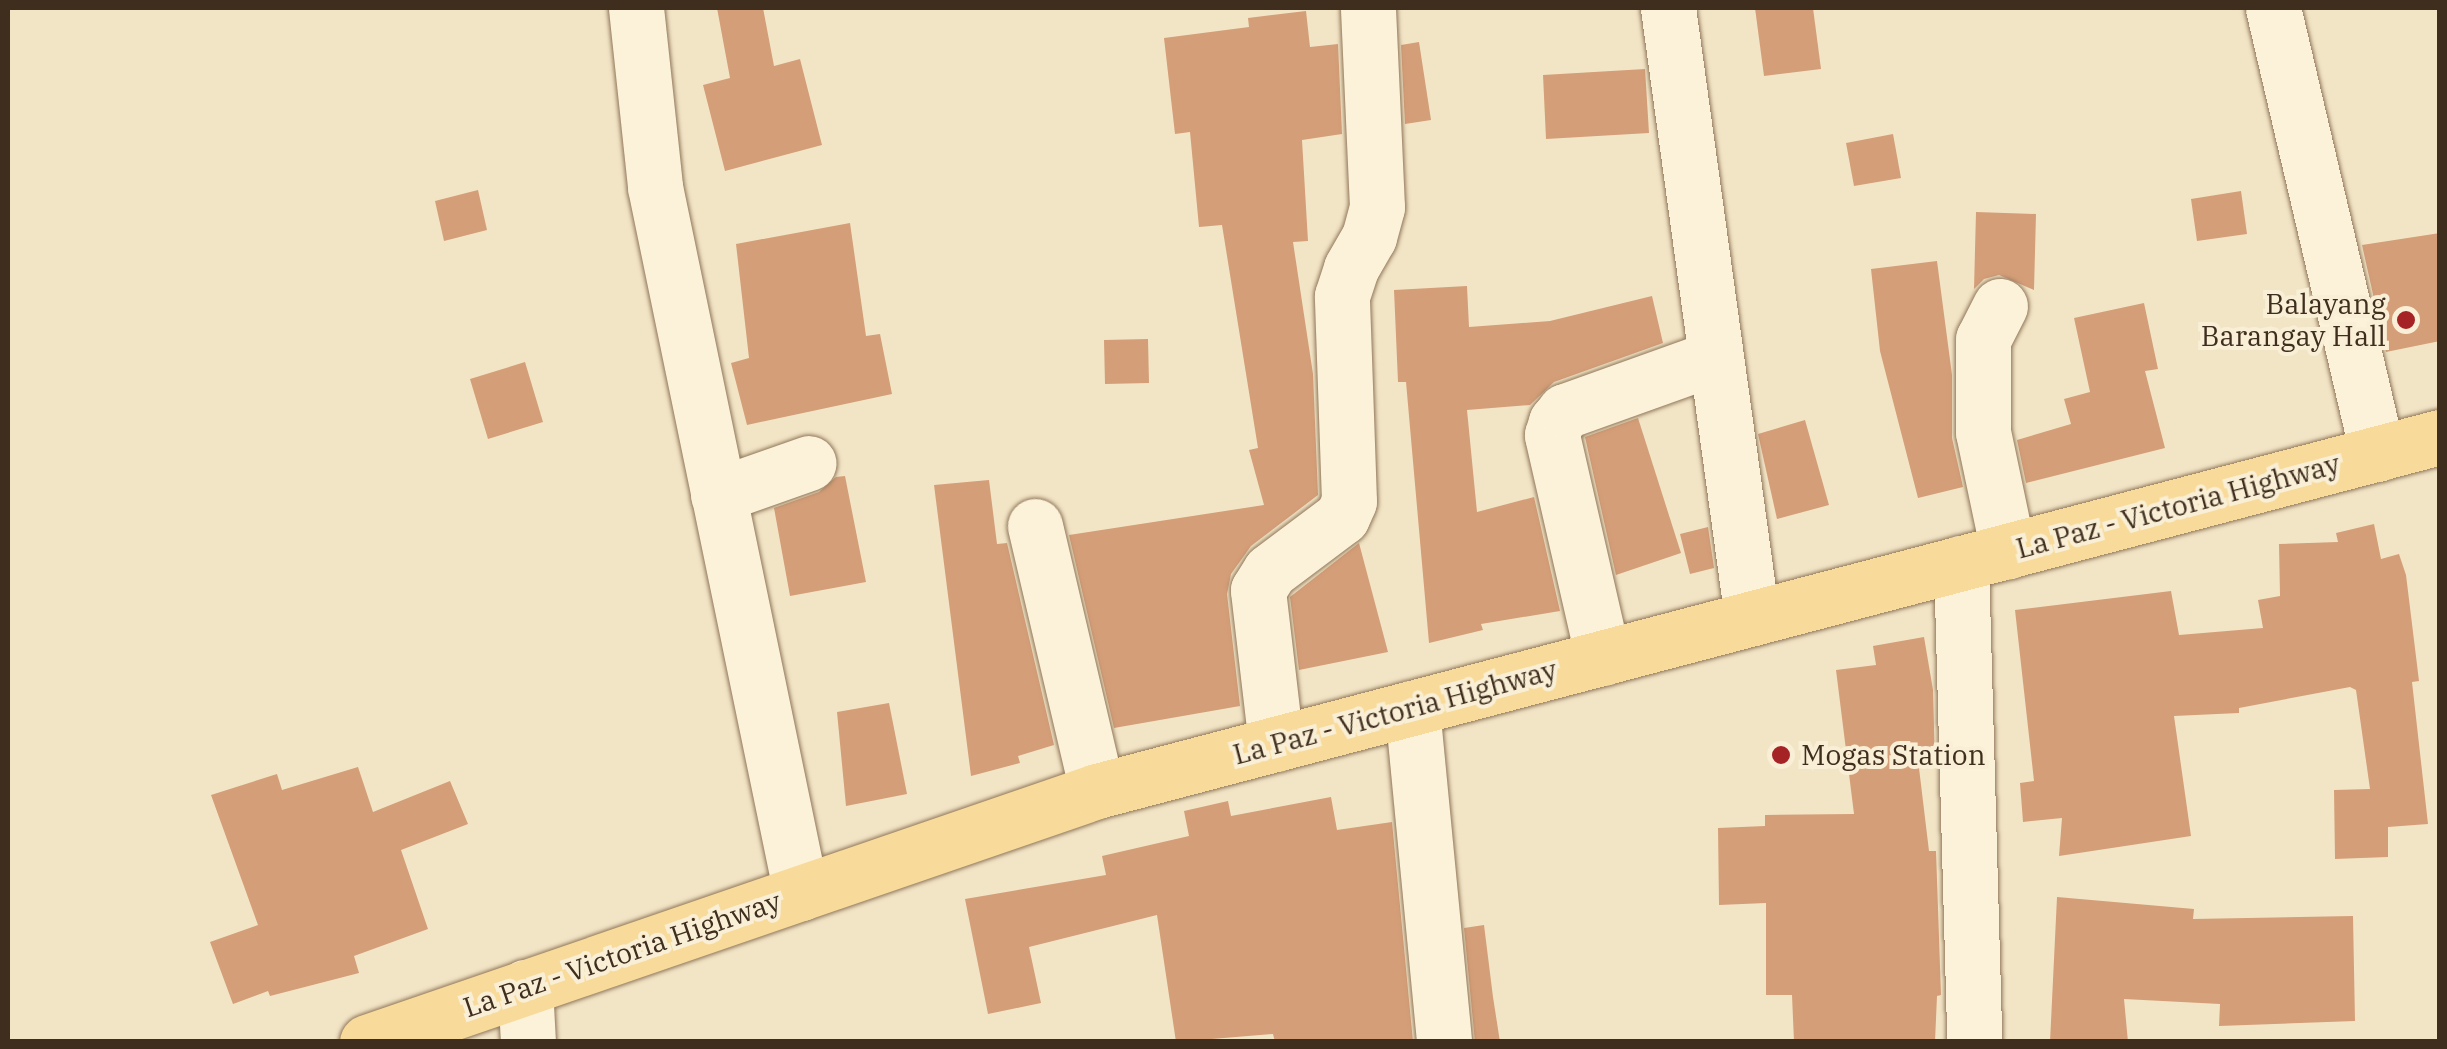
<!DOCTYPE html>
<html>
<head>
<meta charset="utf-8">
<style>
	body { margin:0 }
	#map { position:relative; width:2447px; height:1049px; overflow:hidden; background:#f2e5c6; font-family:"IBM Plex Serif",serif }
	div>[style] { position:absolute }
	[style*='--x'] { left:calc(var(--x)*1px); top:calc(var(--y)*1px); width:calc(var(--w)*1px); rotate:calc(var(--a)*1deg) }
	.building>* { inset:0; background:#d49e78 }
	.roads { filter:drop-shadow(0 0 2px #907659) drop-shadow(0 0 2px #907659) }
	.minor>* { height:55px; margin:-27.5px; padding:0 27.5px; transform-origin:27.5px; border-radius:27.5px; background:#fcf2da }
	.major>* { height:55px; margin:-27.5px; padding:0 27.5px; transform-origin:27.5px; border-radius:27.5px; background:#f8db9b }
	.dots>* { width:28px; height:28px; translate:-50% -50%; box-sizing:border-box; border:5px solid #f9efd6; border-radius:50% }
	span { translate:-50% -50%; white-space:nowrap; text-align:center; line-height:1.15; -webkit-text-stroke:8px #f9efd6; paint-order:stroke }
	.poi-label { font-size:28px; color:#3f2e1e }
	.right { translate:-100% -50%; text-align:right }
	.left { translate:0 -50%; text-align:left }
	.street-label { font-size:28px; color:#3f2e1e }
	.frame { position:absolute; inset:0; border:10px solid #3f2e1e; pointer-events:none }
</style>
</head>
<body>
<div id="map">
	<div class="building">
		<div style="clip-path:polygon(717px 8px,763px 8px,774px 66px,800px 59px,822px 145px,725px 171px,703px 85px,730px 78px)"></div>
		<div style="clip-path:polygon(1755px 8px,1813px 8px,1821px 69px,1764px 76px)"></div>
		<div style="clip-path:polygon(1306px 11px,1310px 47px,1338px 44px,1342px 134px,1302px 140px,1308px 241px,1293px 242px,1313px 374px,1318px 495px,1251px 546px,1231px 574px,1227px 594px,1240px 706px,1114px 728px,1069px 535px,1264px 505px,1249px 450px,1258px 448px,1222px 225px,1199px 227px,1190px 132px,1175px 134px,1164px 38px,1249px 27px,1248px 18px)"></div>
		<div style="clip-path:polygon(1419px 42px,1431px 120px,1405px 124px,1401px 45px)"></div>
		<div style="clip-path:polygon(1645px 69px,1649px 133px,1546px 139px,1543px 75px)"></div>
		<div style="clip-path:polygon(1893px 134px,1901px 178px,1854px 186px,1846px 143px)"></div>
		<div style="clip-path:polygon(478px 190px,487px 230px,444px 241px,435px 201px)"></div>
		<div style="clip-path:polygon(2241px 191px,2247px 234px,2197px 241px,2191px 199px)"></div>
		<div style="clip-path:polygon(1976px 212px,2036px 214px,2034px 290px,1999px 275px,1984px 279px,1974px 289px)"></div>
		<div style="clip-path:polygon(850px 223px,866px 336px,880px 334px,892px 394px,747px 425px,731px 363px,749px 358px,736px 244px)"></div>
		<div style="clip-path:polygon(2440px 233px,2440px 341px,2386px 352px,2362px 245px)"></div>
		<div style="clip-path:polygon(1937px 261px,1952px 375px,1952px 438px,1963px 487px,1918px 498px,1880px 351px,1871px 269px)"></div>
		<div style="clip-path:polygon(1467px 286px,1469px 327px,1550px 321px,1652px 296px,1663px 343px,1554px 382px,1530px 405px,1467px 410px,1477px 512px,1534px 497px,1560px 611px,1481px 624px,1483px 630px,1429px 643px,1406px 382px,1398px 382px,1394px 290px)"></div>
		<div style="clip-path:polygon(2144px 303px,2158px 369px,2145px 371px,2165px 448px,2026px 483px,2017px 440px,2071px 424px,2064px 399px,2090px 392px,2074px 318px)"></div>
		<div style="clip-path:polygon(1148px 339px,1149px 383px,1105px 384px,1104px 340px)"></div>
		<div style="clip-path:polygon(525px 362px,543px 422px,488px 439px,470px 379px)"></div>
		<div style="clip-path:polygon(1638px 418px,1681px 553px,1616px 575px,1585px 437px)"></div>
		<div style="clip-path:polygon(1805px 420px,1829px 505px,1777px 519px,1758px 434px)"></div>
		<div style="clip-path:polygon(845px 476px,866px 582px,790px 596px,774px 508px,819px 492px,836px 477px)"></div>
		<div style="clip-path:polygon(989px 480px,997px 544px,1007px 543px,1054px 745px,1018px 756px,1020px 763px,971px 776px,934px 485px)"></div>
		<div style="clip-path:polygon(2374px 524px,2381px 559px,2399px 554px,2406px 575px,2419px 681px,2412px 682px,2428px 824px,2388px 827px,2388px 857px,2335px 859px,2334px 790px,2370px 789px,2356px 690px,2350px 687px,2239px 708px,2239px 713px,2174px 716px,2191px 836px,2059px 856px,2062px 818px,2023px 822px,2020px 783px,2034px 781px,2015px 610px,2171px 591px,2179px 635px,2263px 628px,2258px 600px,2280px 596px,2279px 544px,2338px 542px,2336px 533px)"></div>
		<div style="clip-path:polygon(1708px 527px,1714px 568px,1690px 574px,1680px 534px)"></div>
		<div style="clip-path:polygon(1359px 543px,1388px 652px,1299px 670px,1290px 597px)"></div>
		<div style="clip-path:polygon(1924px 637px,1933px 690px,1935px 766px,1919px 768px,1929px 851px,1936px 851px,1941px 995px,1937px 996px,1935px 1042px,1794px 1042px,1792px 995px,1766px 995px,1766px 903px,1719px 905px,1718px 828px,1765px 826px,1765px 815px,1854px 814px,1836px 670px,1876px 665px,1873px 646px)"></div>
		<div style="clip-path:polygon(889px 703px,907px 794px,846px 806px,837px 712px)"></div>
		<div style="clip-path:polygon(358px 767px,373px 812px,450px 781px,468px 824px,401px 850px,428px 929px,354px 956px,359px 973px,270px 996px,268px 991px,233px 1004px,210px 942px,258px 925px,211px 795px,277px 774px,282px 790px)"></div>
		<div style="clip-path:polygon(1331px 797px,1337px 830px,1392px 822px,1413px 1042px,1275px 1042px,1273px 1034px,1176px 1042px,1157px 915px,1029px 947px,1041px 1003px,988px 1014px,965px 899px,1106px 875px,1102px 856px,1189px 836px,1184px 811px,1228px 801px,1231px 816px)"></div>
		<div style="clip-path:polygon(2057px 897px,2194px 909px,2193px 919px,2353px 916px,2355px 1021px,2219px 1026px,2220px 1004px,2124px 999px,2128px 1042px,2050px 1042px)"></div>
		<div style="clip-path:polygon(1484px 925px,1493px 997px,1500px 1042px,1475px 1042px,1464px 928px)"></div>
	</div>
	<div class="roads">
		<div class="minor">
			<div style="--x:636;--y:8;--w:180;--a:83.9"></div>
			<div style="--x:655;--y:187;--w:721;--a:78.32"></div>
			<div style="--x:1668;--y:8;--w:616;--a:82.16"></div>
			<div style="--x:2273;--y:8;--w:458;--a:76.8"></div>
			<div style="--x:2000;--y:306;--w:37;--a:117"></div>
			<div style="--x:1983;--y:339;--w:93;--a:90"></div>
			<div style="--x:1983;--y:432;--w:122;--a:78.1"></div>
			<div style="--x:718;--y:495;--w:96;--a:-19.4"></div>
			<div style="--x:1035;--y:526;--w:272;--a:76.8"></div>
			<div style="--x:1961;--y:563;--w:479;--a:88.4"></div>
			<div style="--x:1603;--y:658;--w:229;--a:-102.9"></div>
			<div style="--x:1552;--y:435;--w:14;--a:-73"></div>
			<div style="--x:1556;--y:422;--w:14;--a:-51"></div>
			<div style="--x:1565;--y:411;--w:160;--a:-19.7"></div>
			<div style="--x:1412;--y:708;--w:336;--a:84.5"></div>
			<div style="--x:1276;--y:744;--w:155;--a:-96.7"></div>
			<div style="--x:1258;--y:590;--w:22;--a:-58"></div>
			<div style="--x:1270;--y:571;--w:90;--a:-36.9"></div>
			<div style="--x:1342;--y:517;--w:17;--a:-66"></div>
			<div style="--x:1349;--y:501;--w:205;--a:-92"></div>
			<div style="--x:1342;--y:296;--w:29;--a:-72"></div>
			<div style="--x:1351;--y:268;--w:36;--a:-60"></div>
			<div style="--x:1369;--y:237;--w:31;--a:-75"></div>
			<div style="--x:1377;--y:207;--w:199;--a:-92.6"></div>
			<div style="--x:525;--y:987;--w:55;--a:86.9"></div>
		</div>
		<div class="major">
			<div style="--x:367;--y:1042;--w:772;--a:-18.97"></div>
			<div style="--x:1097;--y:791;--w:1389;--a:-14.77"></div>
		</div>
	</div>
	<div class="dots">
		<div style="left:2406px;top:320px;background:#a52324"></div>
		<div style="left:1781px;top:755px;background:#a52324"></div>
	</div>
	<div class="poi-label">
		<span class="right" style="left:2386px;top:320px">Balayang<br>Barangay Hall</span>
		<span class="left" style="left:1801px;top:755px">Mogas Station</span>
	</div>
	<div class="street-label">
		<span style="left:2178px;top:506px;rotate:-15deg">La Paz - Victoria Highway</span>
		<span style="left:1395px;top:712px;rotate:-15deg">La Paz - Victoria Highway</span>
		<span style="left:622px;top:954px;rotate:-19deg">La Paz - Victoria Highway</span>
	</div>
	<div class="frame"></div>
</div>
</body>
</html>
